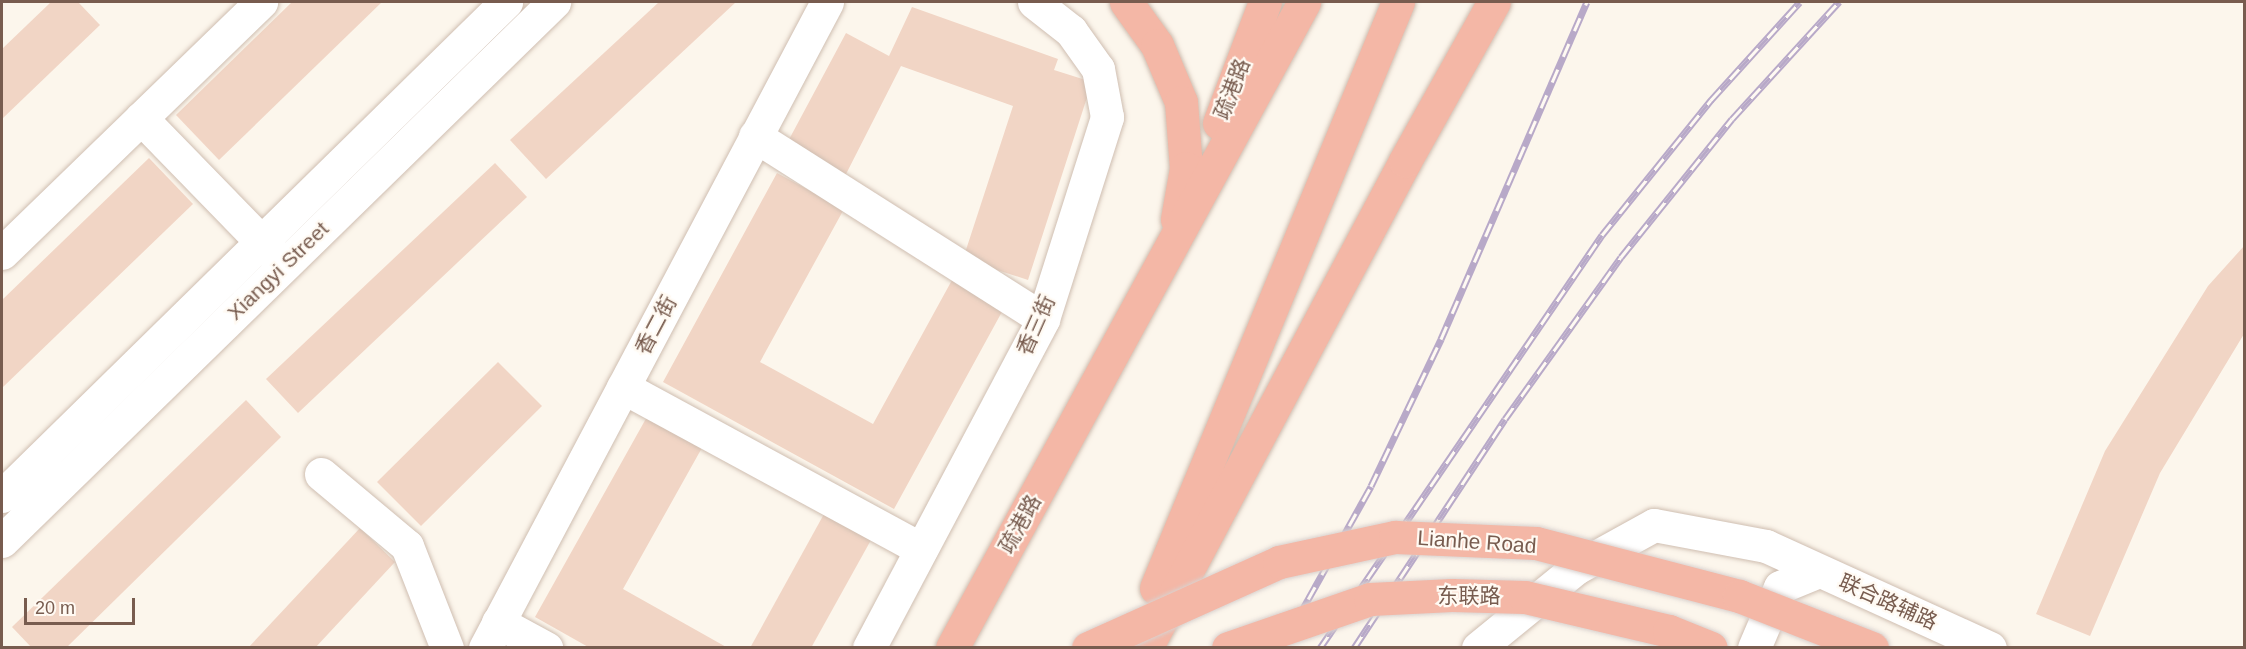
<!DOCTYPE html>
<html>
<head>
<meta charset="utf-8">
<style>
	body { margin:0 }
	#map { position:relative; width:2246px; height:649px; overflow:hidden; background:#fcf6ec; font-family:Helvetica,"Noto Sans SC",sans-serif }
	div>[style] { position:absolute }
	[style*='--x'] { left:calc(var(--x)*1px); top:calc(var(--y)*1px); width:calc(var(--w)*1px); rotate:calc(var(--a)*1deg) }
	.building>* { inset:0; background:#f1d5c5 }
	.roads { filter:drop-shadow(0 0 2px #cfbeb1) drop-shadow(0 0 2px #cfbeb1) }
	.minor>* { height:33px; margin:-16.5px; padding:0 16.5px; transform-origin:16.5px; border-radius:16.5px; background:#fff }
	.highway>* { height:33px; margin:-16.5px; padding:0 16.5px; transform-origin:16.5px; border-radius:16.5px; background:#f4b7a6 }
	.rail>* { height:7px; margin-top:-3.5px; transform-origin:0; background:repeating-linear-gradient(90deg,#fffaf3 0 14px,#b8a9c8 0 28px); box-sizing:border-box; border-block:2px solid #b8a9c8 }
	.bridges { filter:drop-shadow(0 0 2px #d9d1ce) drop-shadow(0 0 2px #d9d1ce) }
	.highway-bridge>* { height:33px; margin:-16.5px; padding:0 16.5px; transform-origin:16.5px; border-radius:16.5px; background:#f4b7a6 }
	span { translate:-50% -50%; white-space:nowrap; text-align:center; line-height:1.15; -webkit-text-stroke:4.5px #fffaf3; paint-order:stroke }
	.street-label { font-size:21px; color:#785c4f }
	.frame { position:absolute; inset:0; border:3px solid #785c4f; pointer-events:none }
	.scale { position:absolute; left:24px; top:598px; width:111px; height:27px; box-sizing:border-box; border:3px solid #785c4f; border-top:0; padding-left:8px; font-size:18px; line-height:21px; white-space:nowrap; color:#785c4f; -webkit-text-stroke:4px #fffaf3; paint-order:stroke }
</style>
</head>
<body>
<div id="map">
	<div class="building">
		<div style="clip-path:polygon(51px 2px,78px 2px,100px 25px,2px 119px,2px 49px)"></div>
		<div style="clip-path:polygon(292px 2px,382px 2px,219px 160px,176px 115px)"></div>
		<div style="clip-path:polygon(659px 2px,736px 2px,546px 179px,510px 140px)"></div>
		<div style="clip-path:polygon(912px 7px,1058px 59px,1054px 70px,1092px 82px,1028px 280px,963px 259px,1013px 106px,901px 66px,844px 178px,785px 147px,846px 33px,889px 56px)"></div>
		<div style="clip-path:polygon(149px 158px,193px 204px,2px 388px,2px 300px)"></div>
		<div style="clip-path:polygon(495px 163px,527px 197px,298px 413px,266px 379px)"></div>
		<div style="clip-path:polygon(777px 173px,844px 209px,760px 362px,873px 424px,957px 271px,1009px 299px,894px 509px,663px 382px)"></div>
		<div style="clip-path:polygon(2244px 246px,2244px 334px,2160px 473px,2090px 636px,2036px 614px,2105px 451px,2208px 286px)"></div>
		<div style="clip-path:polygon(498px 362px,542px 406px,421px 526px,377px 482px)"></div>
		<div style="clip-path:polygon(246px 400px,281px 437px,66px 648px,32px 648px,12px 627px)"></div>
		<div style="clip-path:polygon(648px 415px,703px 446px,623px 589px,728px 648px,590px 648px,535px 617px)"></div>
		<div style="clip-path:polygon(824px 514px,871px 540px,811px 648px,750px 648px)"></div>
		<div style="clip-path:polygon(360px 528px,395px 562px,315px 648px,248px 648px)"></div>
	</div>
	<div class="roads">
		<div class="minor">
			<div style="--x:141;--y:118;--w:195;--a:45.8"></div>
			<div style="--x:755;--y:136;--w:341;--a:32.4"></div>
			<div style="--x:2;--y:253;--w:361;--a:-44.1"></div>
			<div style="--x:623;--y:387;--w:339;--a:28.5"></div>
			<div style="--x:321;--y:474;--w:112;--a:39.9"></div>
			<div style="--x:407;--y:546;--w:110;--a:68.6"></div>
			<div style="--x:2;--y:496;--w:706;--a:-44.43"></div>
			<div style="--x:2;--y:541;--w:772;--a:-44.32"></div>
			<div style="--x:498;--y:622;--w:55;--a:28.4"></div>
			<div style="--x:485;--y:648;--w:731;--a:-62.1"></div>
			<div style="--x:869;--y:648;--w:372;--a:-62.1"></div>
			<div style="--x:1043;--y:319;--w:212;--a:-72.4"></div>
			<div style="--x:1107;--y:117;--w:49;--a:-100.6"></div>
			<div style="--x:1098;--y:69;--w:47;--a:-125.4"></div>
			<div style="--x:1071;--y:31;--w:47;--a:-141.9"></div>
			<div style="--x:1478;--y:648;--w:127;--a:-39.2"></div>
			<div style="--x:1576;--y:568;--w:89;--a:-28.9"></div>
			<div style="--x:1654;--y:525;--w:114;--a:10.6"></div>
			<div style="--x:1766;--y:546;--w:246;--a:24.5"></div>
			<div style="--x:1754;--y:648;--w:66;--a:-66.9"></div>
			<div style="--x:1780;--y:587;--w:42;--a:-22.3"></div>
		</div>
		<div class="highway">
			<div style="--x:1126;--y:2;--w:53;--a:54.2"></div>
			<div style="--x:1157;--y:45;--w:62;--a:67.2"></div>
			<div style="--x:1181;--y:102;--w:66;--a:85.7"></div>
			<div style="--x:1186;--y:168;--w:52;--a:100"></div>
			<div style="--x:1219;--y:123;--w:129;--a:-69.2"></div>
			<div style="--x:1156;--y:588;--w:634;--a:-67.56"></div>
			<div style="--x:952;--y:648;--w:736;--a:-61.41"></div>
			<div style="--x:1146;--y:648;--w:552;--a:-61.99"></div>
			<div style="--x:1405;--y:161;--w:182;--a:-60.8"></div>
		</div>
	</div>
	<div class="rail">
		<div style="--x:1281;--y:648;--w:185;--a:-60.9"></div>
		<div style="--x:1371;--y:486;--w:163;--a:-64.5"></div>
		<div style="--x:1441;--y:339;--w:367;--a:-66.6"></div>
		<div style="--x:1320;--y:648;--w:500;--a:-55.67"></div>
		<div style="--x:1602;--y:235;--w:174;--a:-51.1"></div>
		<div style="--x:1711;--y:100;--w:132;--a:-47.8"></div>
		<div style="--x:1354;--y:648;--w:274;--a:-56.6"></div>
		<div style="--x:1505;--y:419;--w:199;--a:-54.4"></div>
		<div style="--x:1621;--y:257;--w:177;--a:-51.2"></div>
		<div style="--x:1732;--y:119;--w:159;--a:-47.6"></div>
	</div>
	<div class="bridges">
		<div class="highway-bridge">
			<div style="--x:1088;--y:648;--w:209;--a:-24.2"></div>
			<div style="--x:1279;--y:562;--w:119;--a:-12.2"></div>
			<div style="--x:1395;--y:537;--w:141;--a:2.4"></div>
			<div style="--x:1536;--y:543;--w:210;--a:14.6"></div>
			<div style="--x:1739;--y:596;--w:143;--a:21.4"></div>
			<div style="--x:1228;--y:648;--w:150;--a:-19"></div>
			<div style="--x:1370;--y:599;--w:82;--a:-2.8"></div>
			<div style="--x:1452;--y:595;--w:73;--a:1.6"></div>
			<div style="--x:1525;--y:597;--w:148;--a:13.3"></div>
			<div style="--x:1669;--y:631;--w:45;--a:22"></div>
		</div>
	</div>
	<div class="street-label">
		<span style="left:1232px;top:89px;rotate:-69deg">疏港路</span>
		<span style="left:278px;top:271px;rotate:-44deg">Xiangyi Street</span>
		<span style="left:656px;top:325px;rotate:-62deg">香二街</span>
		<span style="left:1036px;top:325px;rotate:-66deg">香三街</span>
		<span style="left:1020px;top:524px;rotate:-61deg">疏港路</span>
		<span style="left:1477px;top:542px;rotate:4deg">Lianhe Road</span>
		<span style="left:1469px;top:596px">东联路</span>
		<span style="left:1888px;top:602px;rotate:24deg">联合路辅路</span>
	</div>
	<div class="frame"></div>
	<div class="scale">20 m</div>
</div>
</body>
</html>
